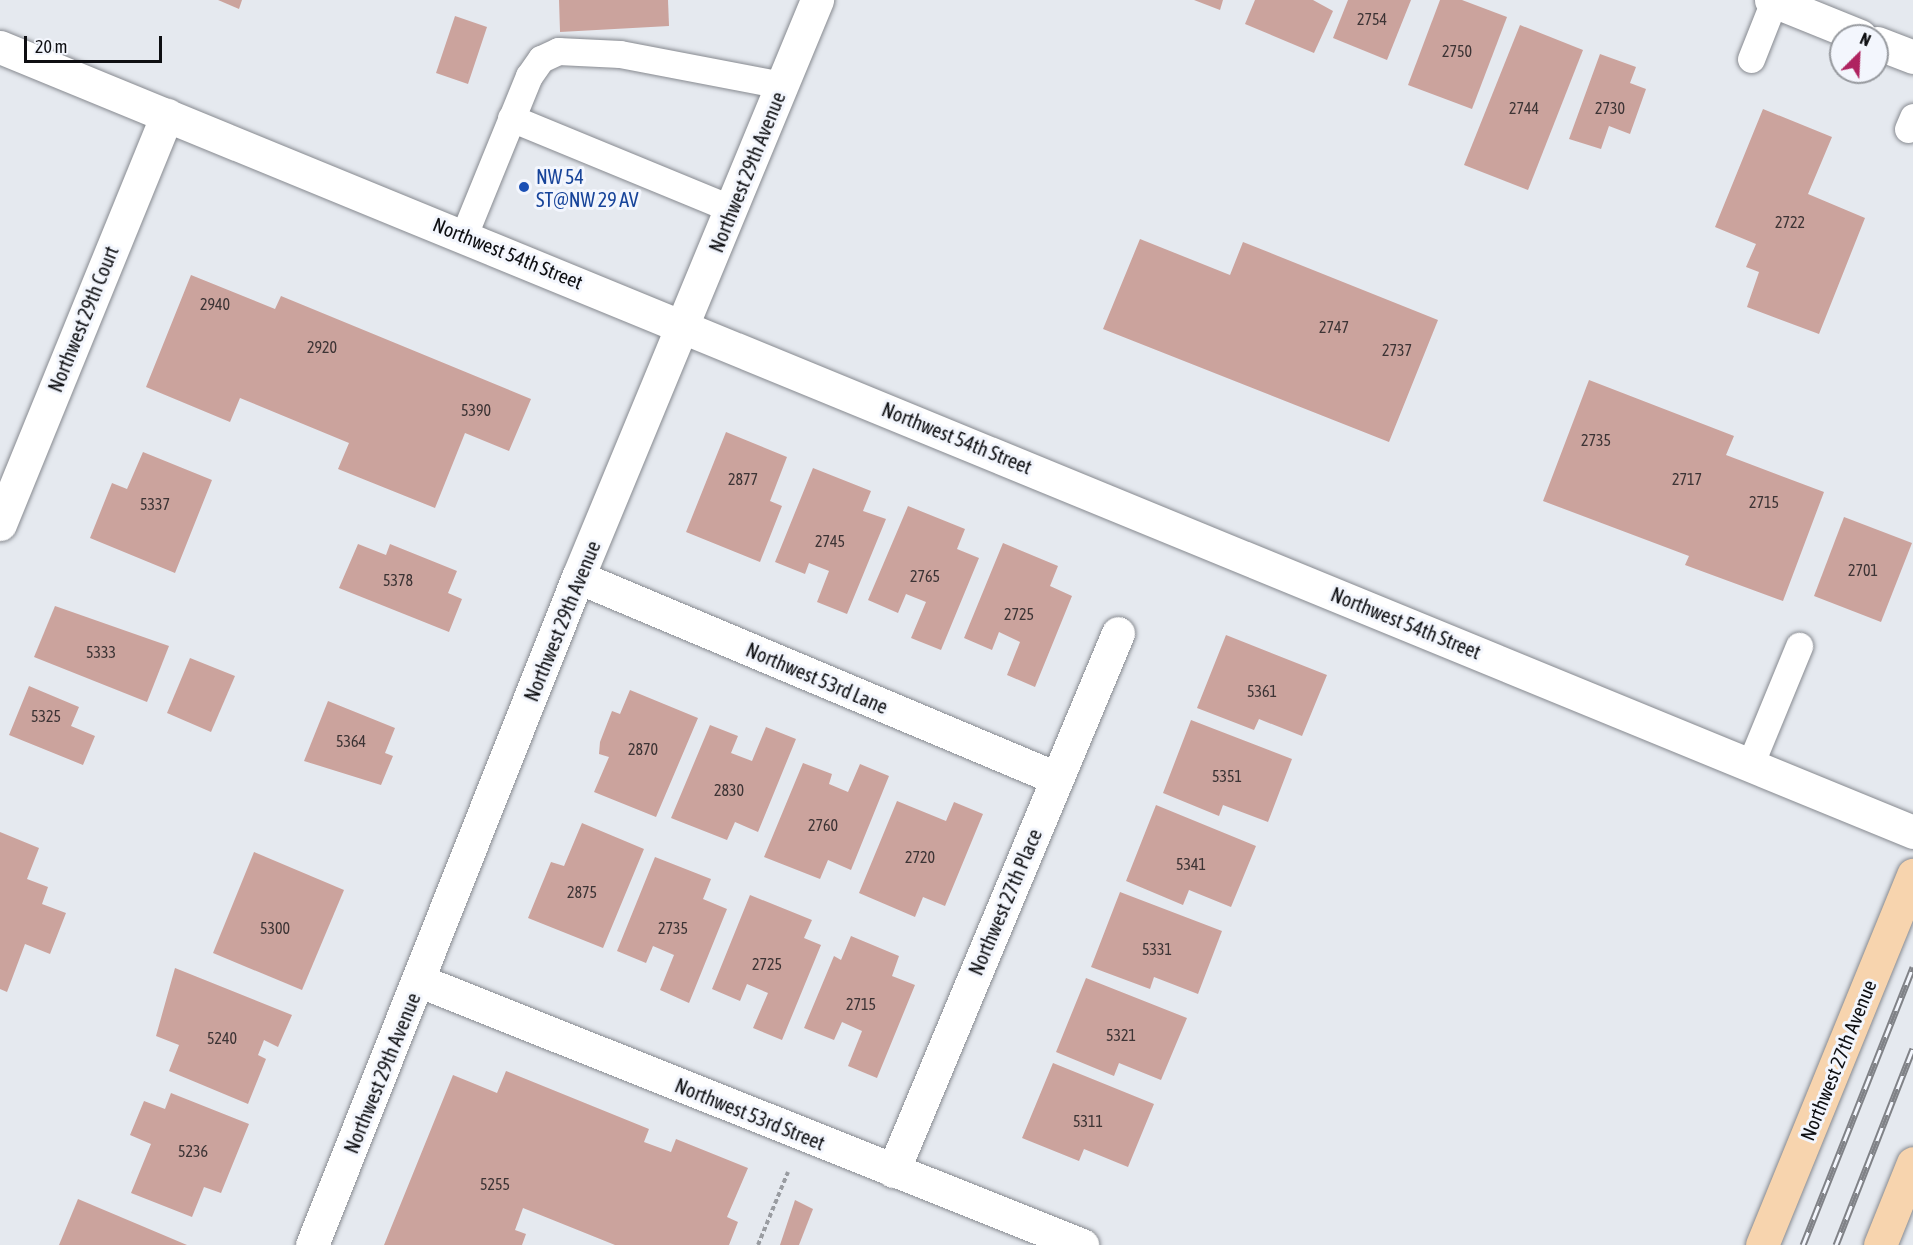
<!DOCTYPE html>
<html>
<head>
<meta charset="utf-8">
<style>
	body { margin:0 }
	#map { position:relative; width:1913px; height:1245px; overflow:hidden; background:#e5e9ef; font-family:"Asap Condensed",sans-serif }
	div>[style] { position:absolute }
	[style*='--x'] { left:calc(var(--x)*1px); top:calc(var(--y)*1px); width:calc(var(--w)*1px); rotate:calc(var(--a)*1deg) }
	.building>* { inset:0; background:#cba39d }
	.path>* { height:4px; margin-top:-2px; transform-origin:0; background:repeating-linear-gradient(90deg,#999ca1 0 4.5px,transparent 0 7.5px) }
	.roads { filter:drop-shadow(0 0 2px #878a90) drop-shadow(0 0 2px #878a90) }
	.service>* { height:27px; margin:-13.5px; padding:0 13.5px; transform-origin:13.5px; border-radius:13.5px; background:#fff }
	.minor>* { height:33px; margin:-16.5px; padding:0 16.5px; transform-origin:16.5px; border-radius:16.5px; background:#fff }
	.secondary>* { height:33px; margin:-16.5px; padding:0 16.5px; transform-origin:16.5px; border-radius:16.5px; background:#fff }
	.primary>* { height:33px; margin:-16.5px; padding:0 16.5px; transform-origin:16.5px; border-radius:16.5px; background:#f7d4ae }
	.rail>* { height:7px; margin-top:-3.5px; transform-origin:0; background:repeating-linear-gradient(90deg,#f3f6fd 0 14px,#808287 0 28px); box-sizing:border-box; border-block:2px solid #808287 }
	.dots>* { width:16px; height:16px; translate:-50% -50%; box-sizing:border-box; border:3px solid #f3f6fd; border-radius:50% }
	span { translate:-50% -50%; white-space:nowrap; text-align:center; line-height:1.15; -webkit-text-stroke:6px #f3f6fd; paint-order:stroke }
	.number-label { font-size:16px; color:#3d3435 }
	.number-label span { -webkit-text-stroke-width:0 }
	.street-label { font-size:20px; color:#0e0f12 }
	.transit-label { font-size:20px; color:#164399 }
	.left { translate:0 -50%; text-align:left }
	.north { position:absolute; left:1829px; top:24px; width:60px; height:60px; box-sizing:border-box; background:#f3f6fd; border:2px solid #979a9f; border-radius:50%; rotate:24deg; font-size:16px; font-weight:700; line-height:24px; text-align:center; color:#0e0f12 }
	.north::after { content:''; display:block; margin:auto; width:21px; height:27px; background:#af2360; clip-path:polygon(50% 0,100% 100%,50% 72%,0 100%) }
	.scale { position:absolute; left:24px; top:36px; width:138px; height:27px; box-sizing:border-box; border:3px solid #0e0f12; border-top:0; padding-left:8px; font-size:18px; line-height:21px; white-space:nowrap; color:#0e0f12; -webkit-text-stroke:4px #f3f6fd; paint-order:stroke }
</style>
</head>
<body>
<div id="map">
	<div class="building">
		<div style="clip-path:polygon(218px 0,242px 0,239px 9px)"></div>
		<div style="clip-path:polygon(559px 0,668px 0,669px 26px,560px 32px)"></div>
		<div style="clip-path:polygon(1194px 0,1223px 0,1220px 10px)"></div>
		<div style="clip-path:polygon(1255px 0,1313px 0,1333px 11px,1314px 53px,1245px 24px)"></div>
		<div style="clip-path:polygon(1348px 0,1411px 0,1387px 60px,1333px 38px)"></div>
		<div style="clip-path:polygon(1440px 0,1462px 0,1507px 17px,1472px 109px,1408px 85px)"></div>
		<div style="clip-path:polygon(455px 16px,487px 27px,468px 84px,436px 73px)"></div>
		<div style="clip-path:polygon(1520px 25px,1583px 50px,1528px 190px,1464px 165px)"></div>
		<div style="clip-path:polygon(1600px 54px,1636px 67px,1630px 83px,1646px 89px,1630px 134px,1609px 126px,1601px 149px,1569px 139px)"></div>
		<div style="clip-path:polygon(1763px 109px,1832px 137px,1808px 194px,1865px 218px,1819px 334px,1747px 307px,1759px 272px,1746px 267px,1756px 244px,1715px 227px)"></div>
		<div style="clip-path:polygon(1140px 239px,1230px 275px,1243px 242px,1438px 320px,1389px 442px,1103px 329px)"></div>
		<div style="clip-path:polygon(191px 275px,275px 309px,281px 296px,531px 399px,509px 451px,465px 433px,435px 508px,338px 469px,349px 443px,240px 398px,230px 422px,146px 387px)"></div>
		<div style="clip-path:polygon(1589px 380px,1734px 436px,1726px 455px,1824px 492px,1783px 601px,1685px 565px,1689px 556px,1543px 501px)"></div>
		<div style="clip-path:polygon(726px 432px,787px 457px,770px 501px,782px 506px,760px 562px,686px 532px)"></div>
		<div style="clip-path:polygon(143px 452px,212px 480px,175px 573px,90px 538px,112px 483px,127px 489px)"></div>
		<div style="clip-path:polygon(813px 468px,871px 491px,863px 511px,886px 519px,847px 614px,817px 602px,829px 571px,809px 563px,805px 574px,775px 562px)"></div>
		<div style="clip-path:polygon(908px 506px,965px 529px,957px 549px,979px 558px,941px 650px,911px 638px,926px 602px,906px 594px,898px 613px,868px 600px)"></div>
		<div style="clip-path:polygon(1844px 517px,1912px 543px,1881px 622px,1814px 596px)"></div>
		<div style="clip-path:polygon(1003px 543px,1058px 566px,1050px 586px,1072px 596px,1035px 687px,1007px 675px,1020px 642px,999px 632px,992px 650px,964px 638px)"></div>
		<div style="clip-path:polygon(358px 544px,386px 555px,390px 544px,457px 571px,448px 593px,462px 599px,449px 632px,339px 588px)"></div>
		<div style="clip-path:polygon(55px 606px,169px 646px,147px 702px,34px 657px)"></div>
		<div style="clip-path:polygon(1226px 635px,1327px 675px,1302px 736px,1259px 719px,1254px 730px,1197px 708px)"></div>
		<div style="clip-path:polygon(190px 658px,235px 676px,211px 732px,167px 713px)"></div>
		<div style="clip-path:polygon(29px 686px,79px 707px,71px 726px,95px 736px,83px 765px,9px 735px)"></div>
		<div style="clip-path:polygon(630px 690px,698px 718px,656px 817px,594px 792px,609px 757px,599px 754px,600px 742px,612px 711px,620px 714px)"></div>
		<div style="clip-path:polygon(328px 701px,395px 728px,385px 753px,393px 756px,381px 785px,304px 761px)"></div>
		<div style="clip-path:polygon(1191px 720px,1292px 759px,1268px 822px,1223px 805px,1219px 816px,1163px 793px)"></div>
		<div style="clip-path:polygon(710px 725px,738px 736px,731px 753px,752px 761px,766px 727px,796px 739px,758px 832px,735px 822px,727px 840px,671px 818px)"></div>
		<div style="clip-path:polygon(803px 763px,832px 774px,829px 784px,848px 792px,860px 764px,889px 776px,851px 870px,828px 860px,820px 879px,764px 857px)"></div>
		<div style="clip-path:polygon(897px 801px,946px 821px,954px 802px,983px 814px,945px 906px,923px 897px,915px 917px,859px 893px)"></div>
		<div style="clip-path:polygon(1156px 805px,1256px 846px,1231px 907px,1189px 890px,1183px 905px,1126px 881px)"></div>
		<div style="clip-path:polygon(582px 823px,644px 849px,603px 948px,528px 918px,551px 862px,564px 866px)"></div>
		<div style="clip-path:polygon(0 832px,39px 848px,27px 879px,48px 887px,42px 904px,66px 913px,50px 954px,25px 944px,7px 992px,0 989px)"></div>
		<div style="clip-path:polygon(254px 852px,344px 890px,302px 990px,213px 953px)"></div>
		<div style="clip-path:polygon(655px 857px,711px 879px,703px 899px,727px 909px,689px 1003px,660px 990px,674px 955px,653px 946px,646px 963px,617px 951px)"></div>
		<div style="clip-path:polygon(1120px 892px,1222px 931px,1198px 994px,1154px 977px,1150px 989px,1091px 967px)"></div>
		<div style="clip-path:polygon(750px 895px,812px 920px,804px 938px,821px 945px,782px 1040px,753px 1028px,768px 993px,747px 984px,740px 1001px,712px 989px)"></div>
		<div style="clip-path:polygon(851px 936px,899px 956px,892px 976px,915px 985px,877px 1078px,848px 1066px,862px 1031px,842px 1022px,834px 1040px,804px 1028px,834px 956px,841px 960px)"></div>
		<div style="clip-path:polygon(175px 968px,292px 1015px,278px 1047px,264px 1040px,258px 1055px,266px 1059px,248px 1104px,169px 1071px,179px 1045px,156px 1036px)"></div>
		<div style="clip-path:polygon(1086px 978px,1187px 1018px,1161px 1080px,1119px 1063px,1114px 1076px,1056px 1052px)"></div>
		<div style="clip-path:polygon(1053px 1063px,1154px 1104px,1128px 1167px,1084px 1149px,1079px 1161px,1022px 1138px)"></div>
		<div style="clip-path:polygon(506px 1071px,649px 1129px,644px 1142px,671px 1152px,676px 1139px,748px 1168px,727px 1217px,738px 1222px,729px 1245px,615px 1245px,523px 1208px,515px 1230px,526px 1234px,522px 1245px,384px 1245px,453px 1075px,497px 1093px)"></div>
		<div style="clip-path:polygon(171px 1093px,249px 1124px,221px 1193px,204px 1187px,192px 1217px,131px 1193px,151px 1144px,130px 1135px,144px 1101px,165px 1109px)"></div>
		<div style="clip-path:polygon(78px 1199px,187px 1245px,59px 1245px)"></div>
		<div style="clip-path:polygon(795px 1200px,813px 1209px,799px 1245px,780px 1245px)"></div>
	</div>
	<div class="path">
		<div style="--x:758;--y:1245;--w:79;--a:-67.7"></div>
	</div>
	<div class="roads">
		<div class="service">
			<div style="--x:1751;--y:59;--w:62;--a:-68.4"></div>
			<div style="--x:511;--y:118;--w:239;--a:22.4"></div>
			<div style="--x:1908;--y:129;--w:13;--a:-67"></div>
			<div style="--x:464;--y:235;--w:172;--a:-67.8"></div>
			<div style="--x:529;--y:76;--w:21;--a:-55"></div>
			<div style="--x:541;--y:59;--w:19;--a:-25"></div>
			<div style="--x:558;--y:51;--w:62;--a:2.8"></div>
			<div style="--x:620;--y:54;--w:165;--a:10.8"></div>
			<div style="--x:1750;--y:765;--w:129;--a:-67.6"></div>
		</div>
		<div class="minor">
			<div style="--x:1771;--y:0;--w:96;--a:22"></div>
			<div style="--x:1877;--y:43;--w:39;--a:21"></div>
			<div style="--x:0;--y:524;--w:442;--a:-67.8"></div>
			<div style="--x:578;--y:577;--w:519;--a:22.81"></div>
			<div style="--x:420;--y:981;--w:713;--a:21.74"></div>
			<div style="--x:893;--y:1171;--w:583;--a:-67.3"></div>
			<div style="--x:312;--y:1245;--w:719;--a:-68.29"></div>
			<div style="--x:578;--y:577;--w:625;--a:-67.5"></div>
		</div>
		<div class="secondary">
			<div style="--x:0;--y:47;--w:2068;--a:22.31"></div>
		</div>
		<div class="primary">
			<div style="--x:1762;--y:1245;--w:400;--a:-67.8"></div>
			<div style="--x:1880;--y:1245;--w:88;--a:-68.1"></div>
		</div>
	</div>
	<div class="rail">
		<div style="--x:1803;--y:1245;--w:299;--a:-68.4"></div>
		<div style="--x:1836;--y:1245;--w:211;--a:-68.6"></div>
	</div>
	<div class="dots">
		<div style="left:524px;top:187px;background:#1a4fb4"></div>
	</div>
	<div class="number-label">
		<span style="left:1372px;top:19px">2754</span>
		<span style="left:1457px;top:51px">2750</span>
		<span style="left:1524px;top:108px">2744</span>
		<span style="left:1610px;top:108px">2730</span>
		<span style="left:1790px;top:222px">2722</span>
		<span style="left:215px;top:304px">2940</span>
		<span style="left:1334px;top:327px">2747</span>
		<span style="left:322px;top:347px">2920</span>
		<span style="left:1397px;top:350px">2737</span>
		<span style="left:476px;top:410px">5390</span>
		<span style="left:1596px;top:440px">2735</span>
		<span style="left:743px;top:479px">2877</span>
		<span style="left:1687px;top:479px">2717</span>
		<span style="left:1764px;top:502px">2715</span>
		<span style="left:155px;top:504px">5337</span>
		<span style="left:830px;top:541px">2745</span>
		<span style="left:1863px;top:570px">2701</span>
		<span style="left:925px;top:576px">2765</span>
		<span style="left:398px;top:580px">5378</span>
		<span style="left:1019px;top:614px">2725</span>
		<span style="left:101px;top:652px">5333</span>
		<span style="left:1262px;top:691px">5361</span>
		<span style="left:46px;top:716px">5325</span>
		<span style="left:351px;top:741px">5364</span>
		<span style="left:643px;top:749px">2870</span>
		<span style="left:1227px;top:776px">5351</span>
		<span style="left:729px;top:790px">2830</span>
		<span style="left:823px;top:825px">2760</span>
		<span style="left:920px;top:857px">2720</span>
		<span style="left:1191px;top:864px">5341</span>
		<span style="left:582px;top:892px">2875</span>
		<span style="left:275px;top:928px">5300</span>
		<span style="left:673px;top:928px">2735</span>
		<span style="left:1157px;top:949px">5331</span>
		<span style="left:767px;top:964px">2725</span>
		<span style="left:861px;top:1004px">2715</span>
		<span style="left:1121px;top:1035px">5321</span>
		<span style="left:222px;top:1038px">5240</span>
		<span style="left:1088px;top:1121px">5311</span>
		<span style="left:193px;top:1151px">5236</span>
		<span style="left:495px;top:1184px">5255</span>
	</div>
	<div class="street-label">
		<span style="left:747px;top:172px;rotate:-68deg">Northwest 29th Avenue</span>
		<span style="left:508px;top:253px;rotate:22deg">Northwest 54th Street</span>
		<span style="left:83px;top:319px;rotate:-68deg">Northwest 29th Court</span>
		<span style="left:957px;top:438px;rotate:22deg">Northwest 54th Street</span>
		<span style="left:562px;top:621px;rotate:-68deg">Northwest 29th Avenue</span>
		<span style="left:1406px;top:623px;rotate:22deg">Northwest 54th Street</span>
		<span style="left:817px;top:678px;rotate:23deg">Northwest 53rd Lane</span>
		<span style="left:1005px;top:902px;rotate:-67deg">Northwest 27th Place</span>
		<span style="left:1838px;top:1060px;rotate:-68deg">Northwest 27th Avenue</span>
		<span style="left:382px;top:1073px;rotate:-68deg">Northwest 29th Avenue</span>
		<span style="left:750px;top:1114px;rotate:22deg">Northwest 53rd Street</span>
	</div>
	<div class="transit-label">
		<span class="left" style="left:536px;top:188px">NW 54<br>ST@NW 29 AV</span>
	</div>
	<div class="north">N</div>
	<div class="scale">20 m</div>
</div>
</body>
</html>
